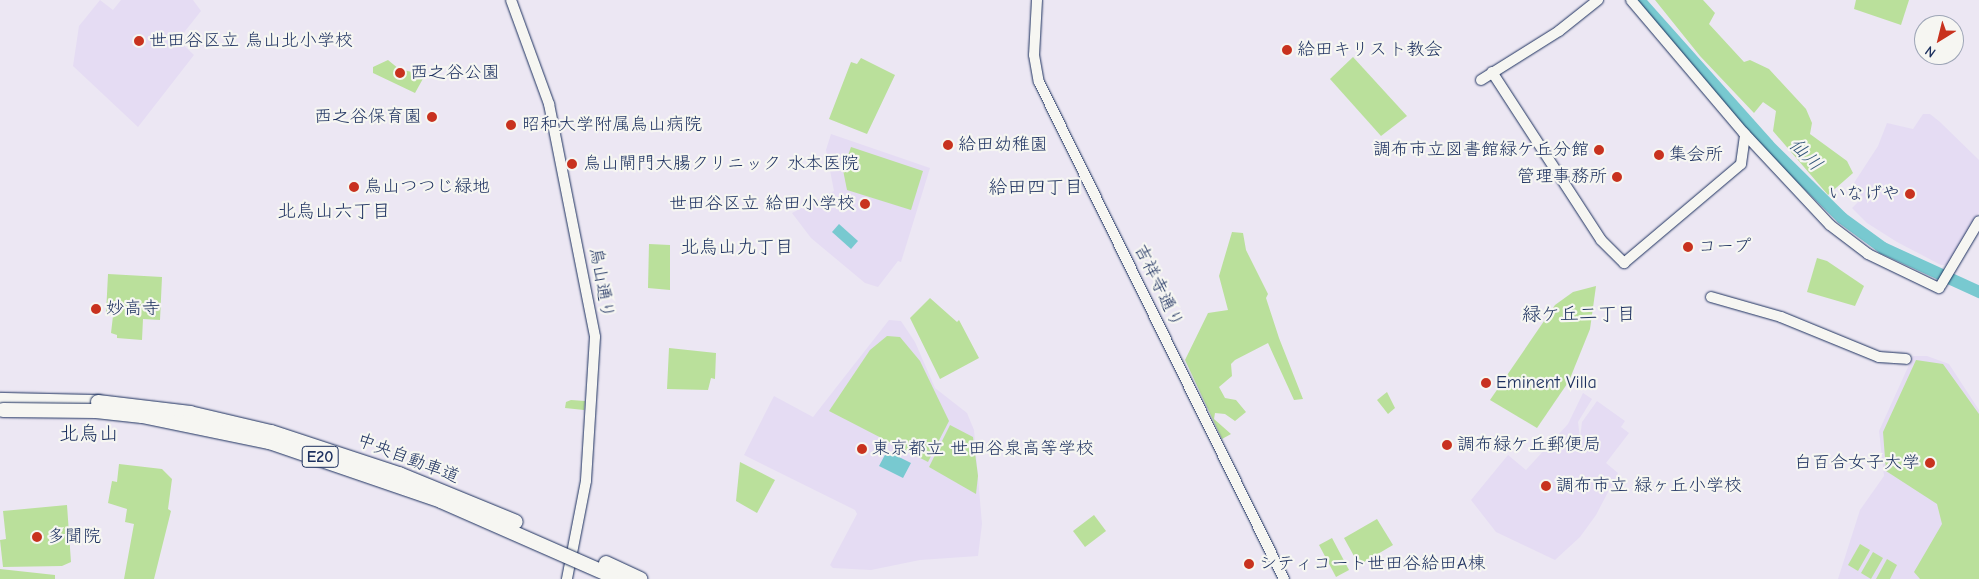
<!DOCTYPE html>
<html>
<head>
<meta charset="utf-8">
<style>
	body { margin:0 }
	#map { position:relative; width:1979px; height:579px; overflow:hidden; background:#ece7f3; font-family:"Comic Neue","Klee One",sans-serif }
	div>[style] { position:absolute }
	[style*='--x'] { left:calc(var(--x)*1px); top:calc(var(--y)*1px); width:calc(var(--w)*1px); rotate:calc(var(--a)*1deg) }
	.built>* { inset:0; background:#e5dcf3 }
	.green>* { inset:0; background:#bae09b }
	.water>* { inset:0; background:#78c9d0 }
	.river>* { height:12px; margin:-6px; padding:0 6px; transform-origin:6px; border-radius:6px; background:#78c9d0 }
	.roads { filter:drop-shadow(0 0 1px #1b2f5e) drop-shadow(0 0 1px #1b2f5e) }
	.secondary>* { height:10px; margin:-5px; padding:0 5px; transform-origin:5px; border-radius:5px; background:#f6f6f2 }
	.highway>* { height:14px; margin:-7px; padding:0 7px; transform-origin:7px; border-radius:7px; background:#f6f6f2 }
	.bridges { filter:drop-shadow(0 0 1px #1b2f5e) drop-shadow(0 0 1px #1b2f5e) }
	.highway-bridge>* { height:14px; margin:-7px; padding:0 7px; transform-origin:7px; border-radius:7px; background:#f6f6f2 }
	.dots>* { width:14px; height:14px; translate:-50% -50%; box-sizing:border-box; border:2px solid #f6f6f2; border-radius:50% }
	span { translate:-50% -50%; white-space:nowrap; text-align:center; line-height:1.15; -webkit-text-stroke:4.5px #f6f6f2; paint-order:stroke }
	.shield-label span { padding:1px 4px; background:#f6f6f2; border:1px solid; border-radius:4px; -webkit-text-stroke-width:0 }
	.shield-label { font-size:16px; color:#1b2f5e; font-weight:700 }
	.poi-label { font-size:18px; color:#1b2f5e }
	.left { translate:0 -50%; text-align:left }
	.right { translate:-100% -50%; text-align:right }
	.street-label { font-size:18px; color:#1b2f5e }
	.water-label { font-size:19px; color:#32567a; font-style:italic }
	.neighbourhood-label { font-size:19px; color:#1b2f5e }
	.quarter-label { font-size:20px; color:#1b2f5e }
	.north { position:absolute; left:1914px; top:15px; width:50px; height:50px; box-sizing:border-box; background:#f6f6f2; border:1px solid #9ea6b7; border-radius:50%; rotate:216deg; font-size:14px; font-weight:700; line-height:20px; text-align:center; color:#1b2f5e }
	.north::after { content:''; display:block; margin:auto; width:18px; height:22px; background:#c8321e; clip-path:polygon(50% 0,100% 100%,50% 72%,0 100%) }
</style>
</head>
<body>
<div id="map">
	<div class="built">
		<div style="clip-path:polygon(100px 0,113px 10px,121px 0,193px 0,201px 11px,178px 40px,194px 55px,138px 127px,73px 66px,79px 26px)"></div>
		<div style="clip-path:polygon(1923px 114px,1930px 114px,1940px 122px,1979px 160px,1979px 212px,1950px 265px,1941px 265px,1897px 242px,1867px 223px,1852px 208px,1863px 197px,1852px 186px,1878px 146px,1887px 123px,1913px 129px)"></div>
		<div style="clip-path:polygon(831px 134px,930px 168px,901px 262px,898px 261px,878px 287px,865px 283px,811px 238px,792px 213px,834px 191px,826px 150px)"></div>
		<div style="clip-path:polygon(889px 320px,901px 321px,915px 342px,935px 388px,967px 413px,974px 430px,982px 524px,978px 556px,920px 560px,871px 570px,833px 568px,830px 565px,857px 514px,855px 510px,744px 455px,774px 396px,813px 417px)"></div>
		<div style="clip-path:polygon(1913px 356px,1927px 356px,1949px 364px,1979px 410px,1979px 579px,1838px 579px,1860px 510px,1884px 476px,1879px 431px)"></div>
		<div style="clip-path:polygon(1583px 393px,1592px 399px,1578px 422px,1580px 438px,1582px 422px,1597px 401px,1625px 421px,1621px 427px,1629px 433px,1606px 463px,1618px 473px,1596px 515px,1580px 537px,1555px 560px,1496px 532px,1471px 500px,1508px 455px,1526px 470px,1568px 424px)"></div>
	</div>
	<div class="green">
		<div style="clip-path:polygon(1655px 0,1703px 0,1715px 13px,1709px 24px,1744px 62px,1750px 60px,1769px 69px,1806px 109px,1812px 123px,1810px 134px,1847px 161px,1853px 173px,1828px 195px,1773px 131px,1776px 111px,1763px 102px,1754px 113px,1700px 56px)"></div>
		<div style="clip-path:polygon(1856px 0,1909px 0,1901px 25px,1854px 9px)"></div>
		<div style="clip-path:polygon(1353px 57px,1407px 116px,1381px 136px,1330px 79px)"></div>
		<div style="clip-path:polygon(861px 58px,895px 75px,867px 134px,829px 119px,851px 62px,857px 64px)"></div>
		<div style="clip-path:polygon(388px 60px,399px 69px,425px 75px,415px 93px,373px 73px,373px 67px)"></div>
		<div style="clip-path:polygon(851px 147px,923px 171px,911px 210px,847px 190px,843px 170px)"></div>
		<div style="clip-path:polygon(1232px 232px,1243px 233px,1246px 250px,1268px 294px,1266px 298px,1279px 338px,1303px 399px,1294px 400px,1268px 343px,1235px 360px,1231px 364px,1232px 376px,1219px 387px,1225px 398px,1236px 400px,1246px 412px,1235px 421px,1225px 414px,1215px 413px,1214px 419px,1231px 434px,1222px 439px,1185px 360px,1208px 313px,1228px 310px,1219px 276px)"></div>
		<div style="clip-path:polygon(649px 244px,670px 245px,670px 290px,648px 288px)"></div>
		<div style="clip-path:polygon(1817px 258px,1827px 261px,1864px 286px,1855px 306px,1807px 292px)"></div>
		<div style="clip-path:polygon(108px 274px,162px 277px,160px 320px,143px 319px,142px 340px,117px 338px,117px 335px,111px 333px,113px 316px,106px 314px)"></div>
		<div style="clip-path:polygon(1596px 286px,1590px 329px,1569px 381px,1537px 428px,1490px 400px,1555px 305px,1573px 292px)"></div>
		<div style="clip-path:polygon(930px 298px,957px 322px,959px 320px,979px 358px,940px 379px,910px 318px)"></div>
		<div style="clip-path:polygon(887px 336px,900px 337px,920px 361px,949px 421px,928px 462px,829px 411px,870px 350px)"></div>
		<div style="clip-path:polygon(669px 348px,716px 353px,715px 379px,711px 378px,708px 390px,667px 389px)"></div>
		<div style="clip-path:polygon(1916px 360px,1943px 364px,1979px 414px,1979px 579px,1920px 579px,1914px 572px,1942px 524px,1937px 504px,1886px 471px,1883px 432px)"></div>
		<div style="clip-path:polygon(1387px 392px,1395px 408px,1388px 414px,1377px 400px)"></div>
		<div style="clip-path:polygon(571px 400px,585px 401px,584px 410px,565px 408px,566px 402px)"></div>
		<div style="clip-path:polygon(950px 425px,973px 437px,978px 476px,976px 494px,929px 467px)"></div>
		<div style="clip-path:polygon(740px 462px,775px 480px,757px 513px,736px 501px)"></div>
		<div style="clip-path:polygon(119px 464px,162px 469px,172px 479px,168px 509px,171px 511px,154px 579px,124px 579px,134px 524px,125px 522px,127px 509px,108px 503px,112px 481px,117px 482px)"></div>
		<div style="clip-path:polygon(67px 505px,71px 562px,62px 566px,3px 567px,0 540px,6px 539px,3px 511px)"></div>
		<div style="clip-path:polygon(1094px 515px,1106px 531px,1085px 547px,1073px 531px)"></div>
		<div style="clip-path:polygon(1377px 519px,1393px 545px,1359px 565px,1344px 538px)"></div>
		<div style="clip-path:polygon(1332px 538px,1349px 570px,1336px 577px,1319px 545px)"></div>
		<div style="clip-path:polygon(1860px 544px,1870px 550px,1858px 571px,1848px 565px)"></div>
		<div style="clip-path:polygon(1873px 552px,1883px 558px,1871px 579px,1861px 573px)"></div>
		<div style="clip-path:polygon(1887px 559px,1897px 565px,1890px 579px,1876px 579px)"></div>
		<div style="clip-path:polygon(0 569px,55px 575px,55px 579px,0 579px)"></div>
	</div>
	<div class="water">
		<div style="clip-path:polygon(839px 224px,858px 241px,851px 249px,832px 232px)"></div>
		<div style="clip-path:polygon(887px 451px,911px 463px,903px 478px,879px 466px)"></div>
	</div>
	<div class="river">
		<div style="--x:1639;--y:0;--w:194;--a:48.3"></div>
		<div style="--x:1768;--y:145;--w:104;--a:44.6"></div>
		<div style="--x:1842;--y:218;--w:51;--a:36.2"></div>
		<div style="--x:1883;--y:248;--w:106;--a:24.6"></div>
	</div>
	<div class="roads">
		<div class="secondary">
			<div style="--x:511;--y:0;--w:111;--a:69.9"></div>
			<div style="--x:549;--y:104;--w:237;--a:78.8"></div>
			<div style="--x:595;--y:337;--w:144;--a:93.6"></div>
			<div style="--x:586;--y:481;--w:100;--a:101"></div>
			<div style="--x:1037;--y:0;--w:55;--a:93.1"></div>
			<div style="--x:1034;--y:55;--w:27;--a:80"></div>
			<div style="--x:1039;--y:82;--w:554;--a:63.76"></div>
			<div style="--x:1631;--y:0;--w:173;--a:49.7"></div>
			<div style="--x:1743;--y:132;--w:127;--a:46.9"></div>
			<div style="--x:1830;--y:225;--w:48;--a:37.3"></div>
			<div style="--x:1868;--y:254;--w:79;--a:25.6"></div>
			<div style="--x:1492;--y:72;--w:200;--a:57"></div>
			<div style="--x:1601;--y:240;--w:33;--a:45"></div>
			<div style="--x:1624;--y:263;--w:153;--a:-40.2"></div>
			<div style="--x:1741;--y:164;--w:30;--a:-82"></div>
			<div style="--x:1481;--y:80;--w:92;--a:-32.1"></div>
			<div style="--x:1559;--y:31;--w:50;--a:-38.5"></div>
			<div style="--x:1941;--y:285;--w:74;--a:-59.3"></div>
			<div style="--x:1711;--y:297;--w:73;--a:15.9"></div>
			<div style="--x:1781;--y:317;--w:106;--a:22.2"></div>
			<div style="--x:1879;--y:357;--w:27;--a:4"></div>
		</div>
		<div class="highway">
			<div style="--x:0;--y:400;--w:98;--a:1.2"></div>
		</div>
	</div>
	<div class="bridges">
		<div class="highway-bridge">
			<div style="--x:98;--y:402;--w:93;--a:6.8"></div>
			<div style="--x:190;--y:413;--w:83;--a:13.2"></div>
			<div style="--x:271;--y:432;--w:135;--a:18.2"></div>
			<div style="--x:399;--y:474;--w:126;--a:22.3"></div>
			<div style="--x:3;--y:410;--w:93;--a:0.6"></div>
			<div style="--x:96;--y:411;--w:46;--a:6.2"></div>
			<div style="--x:142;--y:416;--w:130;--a:11.6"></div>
			<div style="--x:269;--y:442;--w:182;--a:18.9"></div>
			<div style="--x:441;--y:501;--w:194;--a:23.7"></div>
			<div style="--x:606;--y:563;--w:38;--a:25"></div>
		</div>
	</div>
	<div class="dots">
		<div style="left:139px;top:41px;background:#c8321e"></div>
		<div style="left:1287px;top:50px;background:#c8321e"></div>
		<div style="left:400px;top:73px;background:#c8321e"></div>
		<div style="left:432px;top:117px;background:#c8321e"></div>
		<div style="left:511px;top:125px;background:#c8321e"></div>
		<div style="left:948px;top:145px;background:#c8321e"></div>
		<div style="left:1599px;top:150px;background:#c8321e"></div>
		<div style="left:1659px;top:155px;background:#c8321e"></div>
		<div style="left:572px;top:164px;background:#c8321e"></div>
		<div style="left:1617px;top:177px;background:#c8321e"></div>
		<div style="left:354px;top:187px;background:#c8321e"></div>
		<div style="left:1910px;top:194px;background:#c8321e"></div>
		<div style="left:865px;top:204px;background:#c8321e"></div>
		<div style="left:1688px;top:247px;background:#c8321e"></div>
		<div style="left:96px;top:309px;background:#c8321e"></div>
		<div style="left:1486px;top:383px;background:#c8321e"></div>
		<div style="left:1447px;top:445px;background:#c8321e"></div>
		<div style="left:862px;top:449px;background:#c8321e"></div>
		<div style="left:1930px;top:463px;background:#c8321e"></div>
		<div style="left:1546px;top:486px;background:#c8321e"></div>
		<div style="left:37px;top:537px;background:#c8321e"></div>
		<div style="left:1249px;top:564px;background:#c8321e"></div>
	</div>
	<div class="shield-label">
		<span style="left:320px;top:457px">E20</span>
	</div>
	<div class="poi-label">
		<span class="left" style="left:149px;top:41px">世田谷区立 烏山北小学校</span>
		<span class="left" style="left:1297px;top:50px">給田キリスト教会</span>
		<span class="left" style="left:410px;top:73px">西之谷公園</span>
		<span class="right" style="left:422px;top:117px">西之谷保育園</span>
		<span class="left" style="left:522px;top:125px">昭和大学附属烏山病院</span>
		<span class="left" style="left:958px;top:145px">給田幼稚園</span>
		<span class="right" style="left:1589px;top:150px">調布市立図書館緑ケ丘分館</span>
		<span class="left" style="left:1669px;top:155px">集会所</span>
		<span class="left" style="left:583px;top:164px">烏山閘門大腸クリニック 水本医院</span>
		<span class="right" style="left:1607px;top:177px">管理事務所</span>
		<span class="left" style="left:364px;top:187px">烏山つつじ緑地</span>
		<span class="right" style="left:1900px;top:194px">いなげや</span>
		<span class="right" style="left:855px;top:204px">世田谷区立 給田小学校</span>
		<span class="left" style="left:1698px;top:247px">コープ</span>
		<span class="left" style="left:106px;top:309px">妙高寺</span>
		<span class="left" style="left:1496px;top:383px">Eminent Villa</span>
		<span class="left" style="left:1457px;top:445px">調布緑ケ丘郵便局</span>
		<span class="left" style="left:872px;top:449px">東京都立 世田谷泉高等学校</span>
		<span class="right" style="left:1920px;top:463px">白百合女子大学</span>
		<span class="left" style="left:1556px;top:486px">調布市立 緑ヶ丘小学校</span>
		<span class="left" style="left:47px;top:537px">多聞院</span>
		<span class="left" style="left:1259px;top:564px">シティコート世田谷給田A棟</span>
	</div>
	<div class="street-label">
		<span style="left:601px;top:283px;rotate:80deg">烏山通り</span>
		<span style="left:1158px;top:286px;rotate:64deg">吉祥寺通り</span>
		<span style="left:408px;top:459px;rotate:21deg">中央自動車道</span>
	</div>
	<div class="water-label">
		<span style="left:1805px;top:155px;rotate:45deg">仙川</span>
	</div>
	<div class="neighbourhood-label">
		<span style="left:1036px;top:188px">給田四丁目</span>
		<span style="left:334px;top:212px">北烏山六丁目</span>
		<span style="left:737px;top:248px">北烏山九丁目</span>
		<span style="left:1579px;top:315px">緑ケ丘二丁目</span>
	</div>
	<div class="quarter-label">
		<span style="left:89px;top:433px">北烏山</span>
	</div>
	<div class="north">N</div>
</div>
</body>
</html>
